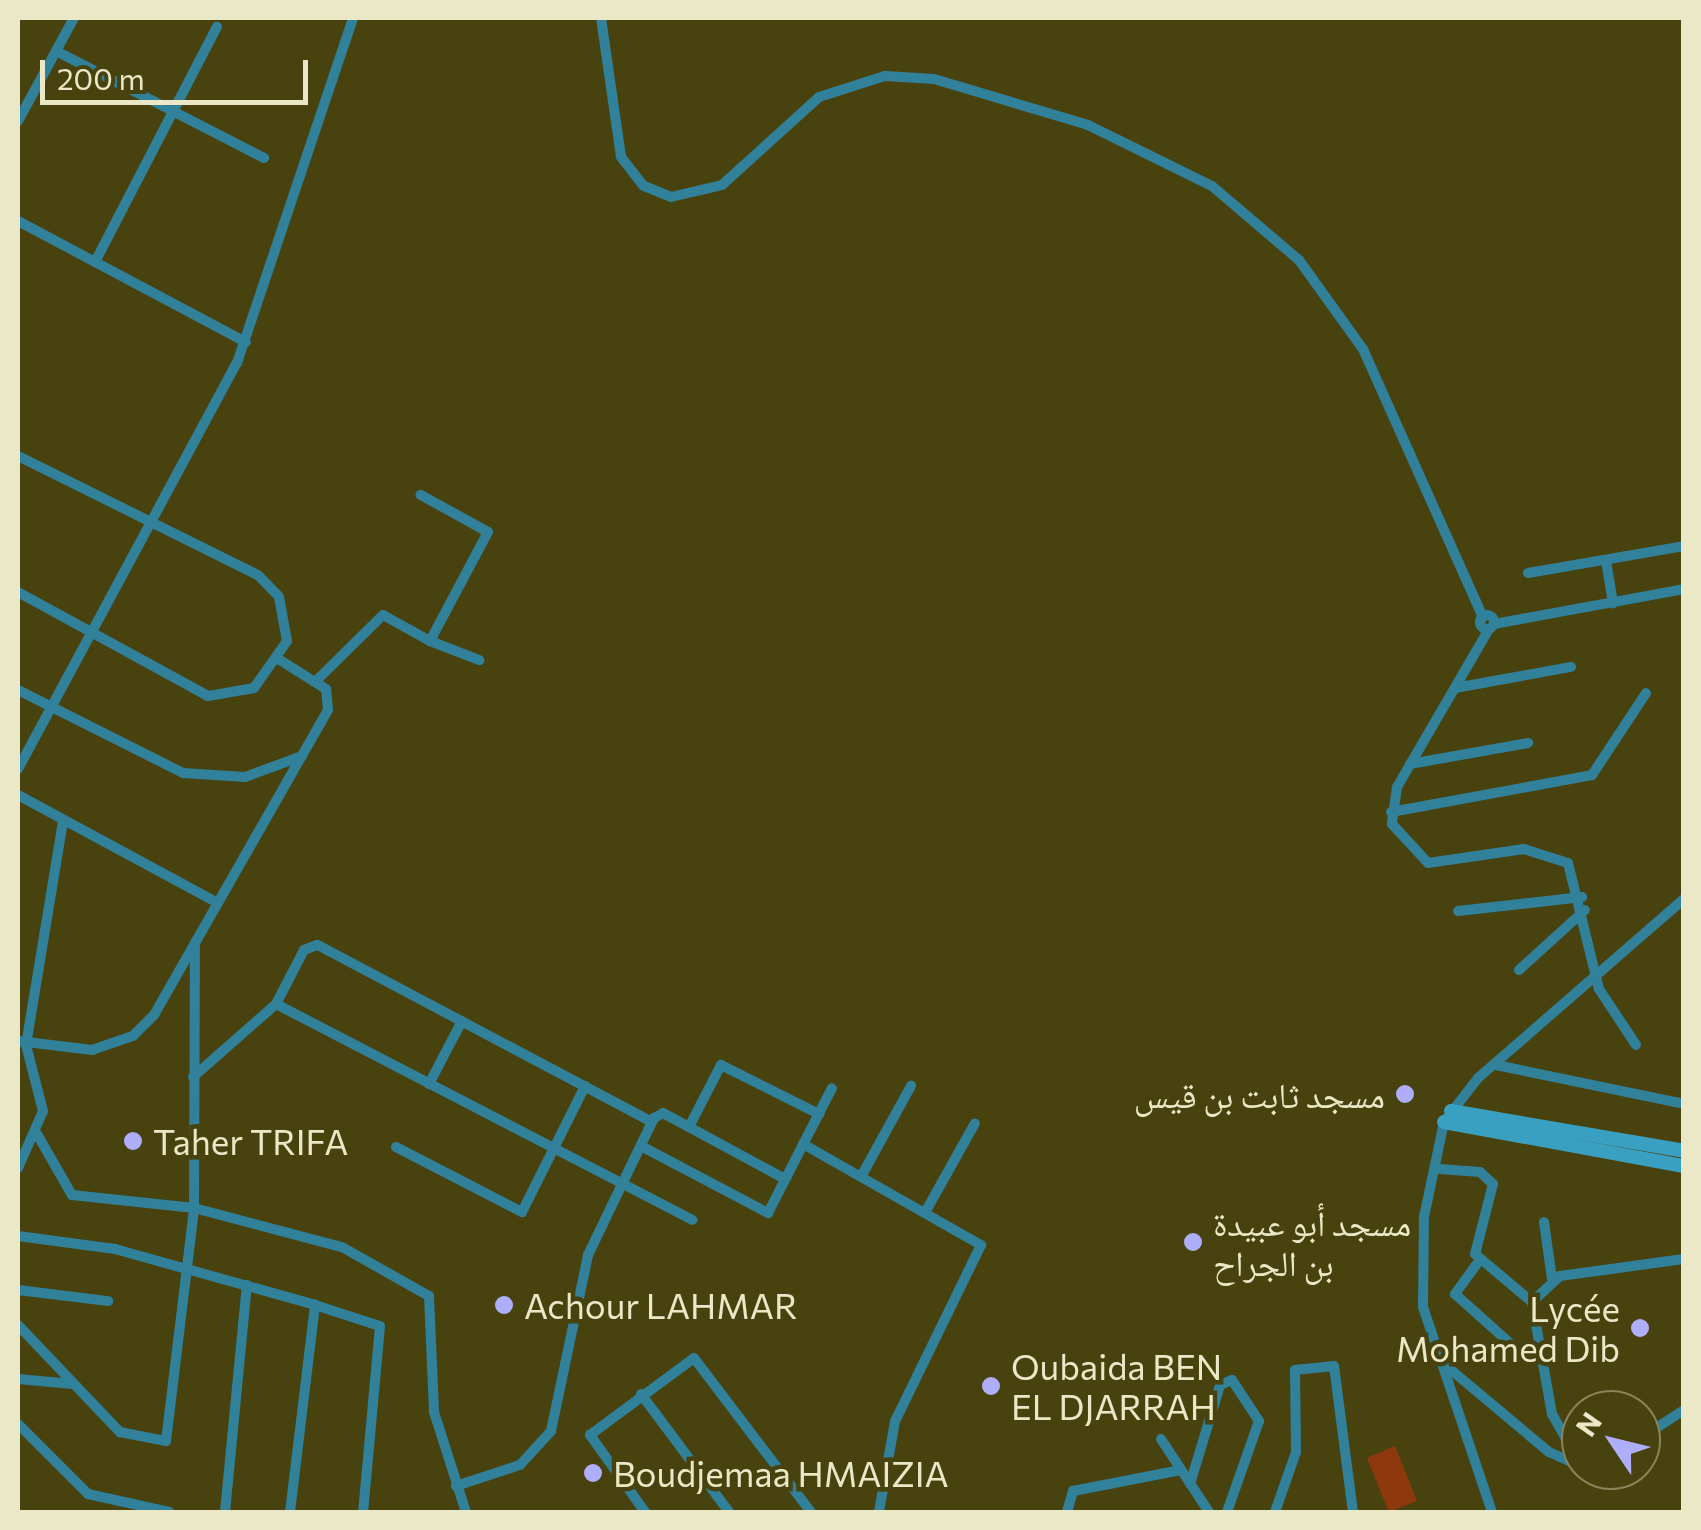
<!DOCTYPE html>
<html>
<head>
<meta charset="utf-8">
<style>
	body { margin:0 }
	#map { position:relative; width:1701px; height:1530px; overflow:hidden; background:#48420f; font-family:Commissioner,"Noto Naskh Arabic",sans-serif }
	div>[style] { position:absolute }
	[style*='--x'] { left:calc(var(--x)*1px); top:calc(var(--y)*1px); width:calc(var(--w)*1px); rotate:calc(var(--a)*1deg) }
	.green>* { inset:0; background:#8e390d }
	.street>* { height:10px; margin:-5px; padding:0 5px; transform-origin:5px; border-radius:5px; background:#31819b }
	.street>.ring { margin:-5px; padding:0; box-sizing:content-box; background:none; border:10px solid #31819b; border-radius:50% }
	.secondary>* { height:14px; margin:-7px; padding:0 7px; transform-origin:7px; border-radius:7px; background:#3aa0c1 }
	.dots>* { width:28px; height:28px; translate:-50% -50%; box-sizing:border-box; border:5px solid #48420f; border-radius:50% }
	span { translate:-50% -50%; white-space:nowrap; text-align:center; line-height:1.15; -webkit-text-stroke:9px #48420f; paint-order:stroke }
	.poi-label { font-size:35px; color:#eae8c7 }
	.right { translate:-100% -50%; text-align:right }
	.left { translate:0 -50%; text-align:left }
	.frame { position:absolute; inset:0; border:20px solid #eae8c7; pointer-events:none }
	.north { position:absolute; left:1561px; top:1390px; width:100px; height:100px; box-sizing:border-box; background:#48420f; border:2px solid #898459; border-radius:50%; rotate:305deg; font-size:28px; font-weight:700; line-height:40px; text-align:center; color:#eae8c7 }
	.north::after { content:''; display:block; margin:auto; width:35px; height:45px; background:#aeaefb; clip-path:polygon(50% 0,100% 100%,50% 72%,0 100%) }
	.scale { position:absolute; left:40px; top:60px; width:268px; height:45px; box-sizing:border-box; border:5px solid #eae8c7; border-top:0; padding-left:12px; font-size:30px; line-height:35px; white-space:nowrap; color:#eae8c7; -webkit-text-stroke:8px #48420f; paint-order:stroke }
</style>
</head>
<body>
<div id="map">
	<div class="green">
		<div style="clip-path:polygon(1395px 1446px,1417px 1501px,1389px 1512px,1367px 1458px)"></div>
	</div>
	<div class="street">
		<div style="--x:601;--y:18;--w:140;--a:81.8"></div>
		<div style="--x:621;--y:157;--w:37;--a:52"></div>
		<div style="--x:644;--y:186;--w:29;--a:22"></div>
		<div style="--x:671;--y:197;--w:52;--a:-13.2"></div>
		<div style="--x:722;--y:185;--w:131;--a:-42.2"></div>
		<div style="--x:819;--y:97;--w:69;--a:-17.7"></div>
		<div style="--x:885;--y:76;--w:49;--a:3.5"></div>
		<div style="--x:934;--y:79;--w:161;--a:16.6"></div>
		<div style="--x:1088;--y:125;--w:138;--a:26.2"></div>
		<div style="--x:1212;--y:186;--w:114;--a:40.4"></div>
		<div style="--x:1299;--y:260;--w:110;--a:54.3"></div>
		<div style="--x:1363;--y:349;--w:294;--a:65.9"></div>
		<div style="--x:56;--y:51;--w:234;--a:27.2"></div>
		<div style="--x:18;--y:121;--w:117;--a:-61.5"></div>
		<div style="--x:18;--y:221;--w:258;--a:28"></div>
		<div style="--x:95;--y:262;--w:265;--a:-62.6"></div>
		<div style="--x:18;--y:456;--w:268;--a:26.4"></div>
		<div style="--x:258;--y:575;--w:30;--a:46"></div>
		<div style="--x:279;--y:597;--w:45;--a:79.7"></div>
		<div style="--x:287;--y:641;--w:57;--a:125.1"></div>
		<div style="--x:254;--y:688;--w:47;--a:170.1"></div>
		<div style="--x:208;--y:696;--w:217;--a:-151.3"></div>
		<div style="--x:1606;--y:561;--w:43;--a:80.5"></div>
		<div style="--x:1528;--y:573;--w:158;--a:-9.8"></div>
		<div class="ring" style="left:1480px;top:615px;width:4px;height:4px"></div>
		<div style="--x:1494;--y:624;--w:193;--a:-10.4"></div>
		<div style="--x:1489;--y:629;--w:183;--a:120.2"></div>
		<div style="--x:1397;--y:787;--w:37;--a:98"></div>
		<div style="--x:1392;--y:824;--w:53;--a:47.3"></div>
		<div style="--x:1428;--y:863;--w:97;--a:-8.3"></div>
		<div style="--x:1524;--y:849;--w:46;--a:17.7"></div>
		<div style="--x:1568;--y:863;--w:130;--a:76.2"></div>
		<div style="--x:1599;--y:989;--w:67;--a:56.5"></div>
		<div style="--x:430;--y:641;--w:53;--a:21.2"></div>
		<div style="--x:316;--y:681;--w:94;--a:-44.6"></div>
		<div style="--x:383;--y:615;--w:54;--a:29"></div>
		<div style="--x:430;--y:641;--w:123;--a:-62"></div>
		<div style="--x:488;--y:532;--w:77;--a:-151.1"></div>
		<div style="--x:1455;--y:688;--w:118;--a:-10.3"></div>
		<div style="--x:18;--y:690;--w:185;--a:26.7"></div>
		<div style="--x:183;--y:773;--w:62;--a:3.7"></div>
		<div style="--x:245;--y:777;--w:61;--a:-20.2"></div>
		<div style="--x:1410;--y:764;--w:120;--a:-10.1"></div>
		<div style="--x:18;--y:769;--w:461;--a:-61.7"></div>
		<div style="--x:237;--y:363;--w:364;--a:-71.4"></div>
		<div style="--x:18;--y:795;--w:227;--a:28.4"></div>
		<div style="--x:1391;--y:812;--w:204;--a:-10.4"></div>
		<div style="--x:1592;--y:775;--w:98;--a:-56.6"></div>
		<div style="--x:1458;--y:911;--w:125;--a:-6.4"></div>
		<div style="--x:1519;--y:970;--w:89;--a:-42.3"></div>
		<div style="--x:18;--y:1041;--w:75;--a:6.9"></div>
		<div style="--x:92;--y:1050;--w:43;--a:-18.9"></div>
		<div style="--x:133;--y:1036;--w:30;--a:-45"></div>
		<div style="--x:154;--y:1015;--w:351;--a:-60.3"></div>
		<div style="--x:328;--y:710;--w:21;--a:-95"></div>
		<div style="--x:326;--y:689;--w:54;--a:-147.8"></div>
		<div style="--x:1496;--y:1065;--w:192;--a:11.7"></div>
		<div style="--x:193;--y:1077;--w:111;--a:-41.3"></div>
		<div style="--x:429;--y:1084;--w:71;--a:-62.4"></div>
		<div style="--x:652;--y:1122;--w:379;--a:-152.1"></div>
		<div style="--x:317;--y:945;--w:14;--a:159"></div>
		<div style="--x:304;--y:950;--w:61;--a:117.4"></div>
		<div style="--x:276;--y:1004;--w:469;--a:27.4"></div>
		<div style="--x:689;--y:1127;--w:70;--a:-62.7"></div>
		<div style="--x:721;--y:1065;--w:110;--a:26.6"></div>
		<div style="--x:37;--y:1134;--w:70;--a:60.2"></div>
		<div style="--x:72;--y:1195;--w:123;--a:6.1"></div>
		<div style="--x:194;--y:1208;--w:265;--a:-89.8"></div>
		<div style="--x:803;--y:1144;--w:205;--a:29.6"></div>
		<div style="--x:981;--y:1245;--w:196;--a:116"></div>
		<div style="--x:895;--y:1421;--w:92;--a:100"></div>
		<div style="--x:641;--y:1146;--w:144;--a:27.8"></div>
		<div style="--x:768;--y:1213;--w:140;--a:-62.9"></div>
		<div style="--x:396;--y:1147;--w:142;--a:27.3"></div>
		<div style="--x:522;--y:1212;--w:141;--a:-63.4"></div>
		<div style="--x:18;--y:1168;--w:62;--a:-66.3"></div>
		<div style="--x:43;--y:1111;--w:68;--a:-104.4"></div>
		<div style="--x:26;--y:1045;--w:227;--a:-80.6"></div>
		<div style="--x:1440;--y:1169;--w:40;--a:4.3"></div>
		<div style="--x:1480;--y:1172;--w:18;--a:43"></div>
		<div style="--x:1493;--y:1184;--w:72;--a:104.4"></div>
		<div style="--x:1475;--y:1254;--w:75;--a:40.1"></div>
		<div style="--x:1532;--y:1302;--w:114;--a:79.9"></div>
		<div style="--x:1552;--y:1414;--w:59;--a:60.4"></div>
		<div style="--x:862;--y:1175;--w:102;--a:-61.2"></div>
		<div style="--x:927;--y:1209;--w:98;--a:-60.8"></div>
		<div style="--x:1544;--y:1222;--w:58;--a:82"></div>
		<div style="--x:18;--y:1236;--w:98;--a:7.6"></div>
		<div style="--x:115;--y:1249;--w:208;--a:15.6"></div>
		<div style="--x:1479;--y:1261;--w:41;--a:126"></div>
		<div style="--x:1455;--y:1294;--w:78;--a:41.9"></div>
		<div style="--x:18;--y:1290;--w:91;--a:7"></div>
		<div style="--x:1532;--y:1302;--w:38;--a:-43"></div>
		<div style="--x:1560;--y:1276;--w:125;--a:-7.8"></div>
		<div style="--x:18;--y:1325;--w:148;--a:46.4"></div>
		<div style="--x:120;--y:1432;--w:47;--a:11.1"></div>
		<div style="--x:166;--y:1441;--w:235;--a:-83.1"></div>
		<div style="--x:194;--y:1208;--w:153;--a:14.8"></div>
		<div style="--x:342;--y:1247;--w:100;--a:29.4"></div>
		<div style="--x:429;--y:1296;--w:116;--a:87.5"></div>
		<div style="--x:434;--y:1412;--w:105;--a:72.3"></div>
		<div style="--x:1438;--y:1359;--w:145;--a:40"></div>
		<div style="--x:1549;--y:1452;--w:35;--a:24"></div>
		<div style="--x:18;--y:1379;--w:55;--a:5.2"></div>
		<div style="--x:641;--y:1394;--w:147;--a:53.3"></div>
		<div style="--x:18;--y:1424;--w:99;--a:45"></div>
		<div style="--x:88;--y:1494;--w:83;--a:12.5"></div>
		<div style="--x:1641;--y:1438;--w:51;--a:-33.1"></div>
		<div style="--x:1161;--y:1439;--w:87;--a:56.7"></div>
		<div style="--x:1190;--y:1484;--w:103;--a:-73.1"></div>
		<div style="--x:1220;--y:1385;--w:13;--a:-23"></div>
		<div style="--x:1232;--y:1380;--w:49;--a:56.6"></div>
		<div style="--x:1259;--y:1421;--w:96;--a:109.4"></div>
		<div style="--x:456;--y:1486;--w:67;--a:-18.2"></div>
		<div style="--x:520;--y:1465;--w:46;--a:-47.6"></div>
		<div style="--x:551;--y:1431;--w:180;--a:-78.1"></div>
		<div style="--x:588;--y:1255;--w:152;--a:-64.3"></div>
		<div style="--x:654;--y:1118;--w:10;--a:-29"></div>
		<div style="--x:663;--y:1113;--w:139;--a:28.4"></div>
		<div style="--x:225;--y:1512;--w:228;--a:-84.5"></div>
		<div style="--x:290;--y:1512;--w:209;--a:-83.1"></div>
		<div style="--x:315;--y:1305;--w:68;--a:17.9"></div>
		<div style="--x:380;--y:1326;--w:187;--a:95.2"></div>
		<div style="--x:645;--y:1512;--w:95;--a:-125.5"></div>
		<div style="--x:590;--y:1435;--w:129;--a:-36.5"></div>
		<div style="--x:694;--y:1358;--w:193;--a:52.8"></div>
		<div style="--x:1067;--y:1512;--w:22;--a:-74"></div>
		<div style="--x:1073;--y:1491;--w:110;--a:-11"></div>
		<div style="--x:1275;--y:1512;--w:64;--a:-70.7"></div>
		<div style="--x:1296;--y:1452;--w:82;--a:-90.7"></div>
		<div style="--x:1295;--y:1370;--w:39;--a:-6"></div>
		<div style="--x:1334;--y:1366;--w:147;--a:82.6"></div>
		<div style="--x:1492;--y:1512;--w:216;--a:-108.6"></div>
		<div style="--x:1423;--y:1307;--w:90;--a:-89.4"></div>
		<div style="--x:1424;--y:1217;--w:97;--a:-78.1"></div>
		<div style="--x:1444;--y:1122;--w:56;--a:-52.3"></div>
		<div style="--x:1478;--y:1078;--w:273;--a:-41"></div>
	</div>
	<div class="secondary">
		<div style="--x:1451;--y:1111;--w:236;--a:9.7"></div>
		<div style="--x:1444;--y:1122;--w:244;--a:10.4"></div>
	</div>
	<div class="dots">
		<div style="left:1405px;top:1094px;background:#aeaefb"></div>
		<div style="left:133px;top:1141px;background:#aeaefb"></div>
		<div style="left:1193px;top:1242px;background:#aeaefb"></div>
		<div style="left:504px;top:1305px;background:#aeaefb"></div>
		<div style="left:1640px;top:1328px;background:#aeaefb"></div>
		<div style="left:991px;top:1386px;background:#aeaefb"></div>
		<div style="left:593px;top:1473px;background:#aeaefb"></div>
	</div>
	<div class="poi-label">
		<span class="right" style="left:1385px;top:1094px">مسجد ثابت بن قيس</span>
		<span class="left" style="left:153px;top:1141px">Taher TRIFA</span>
		<span class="left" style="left:1213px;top:1242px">مسجد أبو عبيدة<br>بن الجراح</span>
		<span class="left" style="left:524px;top:1305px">Achour LAHMAR</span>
		<span class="right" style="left:1620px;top:1328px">Lycée<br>Mohamed Dib</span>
		<span class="left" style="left:1011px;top:1386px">Oubaida BEN<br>EL DJARRAH</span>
		<span class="left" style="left:613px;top:1473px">Boudjemaa HMAIZIA</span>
	</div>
	<div class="frame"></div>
	<div class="north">N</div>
	<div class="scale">200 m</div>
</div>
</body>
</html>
